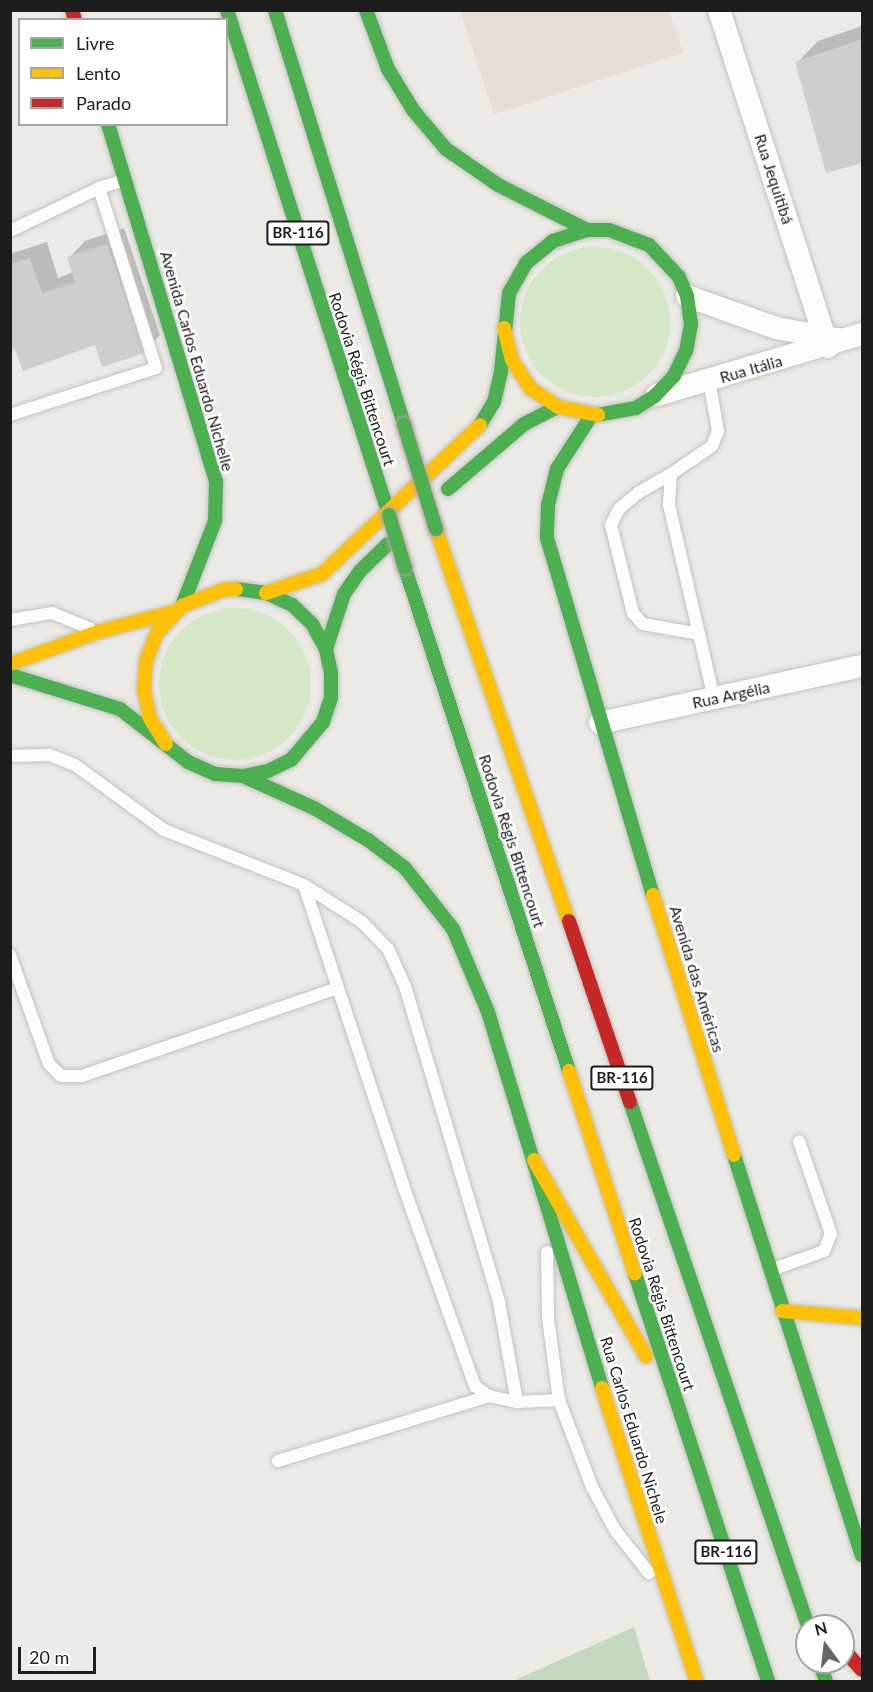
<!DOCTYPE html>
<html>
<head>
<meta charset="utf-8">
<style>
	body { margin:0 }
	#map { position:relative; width:873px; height:1692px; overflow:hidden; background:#ebeae5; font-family:Lato,sans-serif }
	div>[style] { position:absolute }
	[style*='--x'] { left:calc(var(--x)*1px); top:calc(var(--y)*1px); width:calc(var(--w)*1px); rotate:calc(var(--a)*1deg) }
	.commercial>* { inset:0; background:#e8dcd7 }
	.grass>* { inset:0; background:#d4e7c6 }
	.round { border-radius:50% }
	.forest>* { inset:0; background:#c3d8bc }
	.shadow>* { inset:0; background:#0003 }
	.building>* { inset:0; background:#d0ceca }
	.roads { filter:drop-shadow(0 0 2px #c2c2c0) drop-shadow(0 0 2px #c2c2c0) }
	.lane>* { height:12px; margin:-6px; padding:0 6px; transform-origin:6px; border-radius:6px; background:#fcfcfb }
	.street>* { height:22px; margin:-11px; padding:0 11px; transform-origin:11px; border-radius:11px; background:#fcfcfb }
	.fast>* { height:14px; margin:-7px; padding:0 7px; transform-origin:7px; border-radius:7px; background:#4caf50 }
	.slow>* { height:14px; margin:-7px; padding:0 7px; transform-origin:7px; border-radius:7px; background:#ffc107 }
	.jam>* { height:14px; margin:-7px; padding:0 7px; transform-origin:7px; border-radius:7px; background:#c62828 }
	.bridges { filter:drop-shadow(0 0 2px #be9fa4) drop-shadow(0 0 2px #be9fa4) }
	.fast-bridge>* { height:14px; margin:-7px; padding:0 7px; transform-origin:7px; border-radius:7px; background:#4caf50 }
	span { translate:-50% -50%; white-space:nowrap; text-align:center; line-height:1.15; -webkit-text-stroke:5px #fff; paint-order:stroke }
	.shield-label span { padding:2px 4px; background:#fff; border:2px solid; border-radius:4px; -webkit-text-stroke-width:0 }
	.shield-label { font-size:15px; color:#1d1d1d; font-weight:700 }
	.street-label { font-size:16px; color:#1d1d1d }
	.frame { position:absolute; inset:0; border:12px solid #1d1d1d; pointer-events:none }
	.legend { position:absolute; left:18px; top:18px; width:210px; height:108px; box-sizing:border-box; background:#fff; border:2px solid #a5a5a5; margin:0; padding:8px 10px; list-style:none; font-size:18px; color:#1d1d1d }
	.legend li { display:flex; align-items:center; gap:12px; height:30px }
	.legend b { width:30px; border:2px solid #a5a5a5 }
	.north { position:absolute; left:795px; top:1614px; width:60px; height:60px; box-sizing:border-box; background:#fff; border:2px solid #a5a5a5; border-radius:50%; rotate:345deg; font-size:16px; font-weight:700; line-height:24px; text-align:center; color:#1d1d1d }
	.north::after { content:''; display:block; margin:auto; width:21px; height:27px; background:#656563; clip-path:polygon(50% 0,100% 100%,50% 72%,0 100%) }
	.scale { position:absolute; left:18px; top:1647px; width:78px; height:27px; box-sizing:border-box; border:3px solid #1d1d1d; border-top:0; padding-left:8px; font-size:18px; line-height:21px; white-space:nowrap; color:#1d1d1d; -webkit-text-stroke:4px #fff; paint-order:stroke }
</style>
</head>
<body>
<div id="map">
	<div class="commercial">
		<div style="clip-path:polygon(460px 11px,669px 11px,683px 53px,494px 114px)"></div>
	</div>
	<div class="grass">
		<div class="round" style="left:520px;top:247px;width:150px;height:150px"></div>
		<div class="round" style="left:159px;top:608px;width:152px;height:152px"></div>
	</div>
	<div class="forest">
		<div style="clip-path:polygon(634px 1627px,650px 1681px,513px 1681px)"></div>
	</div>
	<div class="shadow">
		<div style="clip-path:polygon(862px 26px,862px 162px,827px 171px,797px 63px,818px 41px)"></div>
		<div style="clip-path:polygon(124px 228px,160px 335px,144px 351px,95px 344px,10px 349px,10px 254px,47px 242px,58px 278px,73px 272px,69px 258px,85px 241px)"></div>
	</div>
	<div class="building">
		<div style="clip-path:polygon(862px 39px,862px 163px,826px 173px,795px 62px)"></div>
		<div style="clip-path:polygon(107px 244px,145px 353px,102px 367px,95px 345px,23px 371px,15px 350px,10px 351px,10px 264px,30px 258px,42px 293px,75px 282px,67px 257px)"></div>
	</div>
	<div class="roads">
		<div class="lane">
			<div style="--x:10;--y:231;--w:99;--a:-25.8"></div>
			<div style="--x:709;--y:380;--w:52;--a:80"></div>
			<div style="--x:718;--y:431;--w:16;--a:112"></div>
			<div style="--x:712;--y:446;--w:50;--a:145.7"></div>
			<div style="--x:671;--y:474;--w:31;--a:94"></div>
			<div style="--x:669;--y:505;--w:199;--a:76.9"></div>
			<div style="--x:10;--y:415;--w:153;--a:-17.8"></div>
			<div style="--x:156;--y:368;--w:189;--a:-107.6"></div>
			<div style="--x:99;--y:188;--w:27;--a:-17"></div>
			<div style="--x:671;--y:474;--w:38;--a:150"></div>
			<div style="--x:638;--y:493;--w:25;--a:140"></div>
			<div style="--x:619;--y:509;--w:18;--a:117"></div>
			<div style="--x:611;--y:525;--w:91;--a:76"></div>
			<div style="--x:633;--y:613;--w:15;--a:48"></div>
			<div style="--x:643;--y:624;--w:57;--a:10.1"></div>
			<div style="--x:10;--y:620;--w:43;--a:-9.5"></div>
			<div style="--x:52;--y:613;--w:40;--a:22"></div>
			<div style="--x:10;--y:756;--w:40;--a:-1.4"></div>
			<div style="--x:50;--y:755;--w:27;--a:22"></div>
			<div style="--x:75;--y:765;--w:110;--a:36.1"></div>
			<div style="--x:164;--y:830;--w:150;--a:21.4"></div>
			<div style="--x:304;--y:885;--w:69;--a:32.5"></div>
			<div style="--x:362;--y:922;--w:37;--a:46"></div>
			<div style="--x:388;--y:949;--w:41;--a:65.3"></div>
			<div style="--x:405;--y:986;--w:330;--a:73.4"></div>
			<div style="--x:499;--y:1302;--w:102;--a:79.8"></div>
			<div style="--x:304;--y:885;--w:316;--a:71.7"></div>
			<div style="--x:403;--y:1185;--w:214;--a:70.3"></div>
			<div style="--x:475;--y:1386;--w:17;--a:36"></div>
			<div style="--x:489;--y:1396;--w:29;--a:12"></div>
			<div style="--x:517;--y:1402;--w:42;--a:-2.7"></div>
			<div style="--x:10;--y:955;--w:116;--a:70.3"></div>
			<div style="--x:49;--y:1064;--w:17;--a:45"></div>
			<div style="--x:61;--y:1076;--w:21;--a:0"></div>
			<div style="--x:82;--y:1076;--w:270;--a:-19"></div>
			<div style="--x:547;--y:1252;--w:66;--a:89.1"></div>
			<div style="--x:548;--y:1318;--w:83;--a:82.4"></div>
			<div style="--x:559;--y:1400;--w:93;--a:69.2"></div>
			<div style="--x:592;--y:1487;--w:49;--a:61.9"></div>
			<div style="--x:615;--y:1530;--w:55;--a:51.7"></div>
			<div style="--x:771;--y:1270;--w:56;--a:-19.7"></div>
			<div style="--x:824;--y:1251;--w:18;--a:-68"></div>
			<div style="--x:831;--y:1234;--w:98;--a:-109"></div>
			<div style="--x:278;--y:1461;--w:221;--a:-17.1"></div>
		</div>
		<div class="street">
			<div style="--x:719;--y:10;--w:354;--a:72.1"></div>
			<div style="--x:687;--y:296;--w:95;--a:19.8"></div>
			<div style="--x:776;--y:328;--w:63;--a:10.1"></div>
			<div style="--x:657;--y:395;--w:214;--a:-16.6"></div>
			<div style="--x:600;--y:723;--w:268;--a:-12.3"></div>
		</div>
		<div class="fast">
			<div style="--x:227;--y:10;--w:530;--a:72.21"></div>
			<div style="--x:275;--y:10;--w:435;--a:72.7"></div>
			<div style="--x:366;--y:10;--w:63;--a:69.6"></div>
			<div style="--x:388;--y:69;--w:48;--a:58.6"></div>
			<div style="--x:413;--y:110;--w:51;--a:49.8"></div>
			<div style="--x:446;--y:149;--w:63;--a:34.7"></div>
			<div style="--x:498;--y:185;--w:100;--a:26.8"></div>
			<div style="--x:108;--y:124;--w:373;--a:73.2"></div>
			<div style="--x:216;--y:481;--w:40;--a:91.4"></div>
			<div style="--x:215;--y:521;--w:91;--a:111.2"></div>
			<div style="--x:591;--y:416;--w:63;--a:122.7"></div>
			<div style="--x:557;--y:469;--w:37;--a:104"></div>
			<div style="--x:548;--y:505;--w:33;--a:92"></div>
			<div style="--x:547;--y:538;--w:372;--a:73.5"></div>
			<div style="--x:480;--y:425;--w:27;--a:-59"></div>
			<div style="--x:494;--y:402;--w:32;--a:-77"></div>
			<div style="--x:501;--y:371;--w:78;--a:-84.1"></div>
			<div style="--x:509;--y:293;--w:34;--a:-60"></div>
			<div style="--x:526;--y:263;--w:35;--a:-39"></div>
			<div style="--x:553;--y:241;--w:36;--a:-18"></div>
			<div style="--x:587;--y:230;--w:22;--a:0"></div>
			<div style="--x:609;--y:230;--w:43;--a:20.6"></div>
			<div style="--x:649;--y:245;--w:44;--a:46.8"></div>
			<div style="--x:679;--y:277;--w:21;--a:67"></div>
			<div style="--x:687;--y:296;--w:28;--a:82"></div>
			<div style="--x:691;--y:324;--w:27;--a:100"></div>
			<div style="--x:686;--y:351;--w:28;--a:116"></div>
			<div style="--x:674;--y:376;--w:28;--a:134"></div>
			<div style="--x:655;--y:396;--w:22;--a:148"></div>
			<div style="--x:636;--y:408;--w:39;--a:170"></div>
			<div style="--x:448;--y:489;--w:100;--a:-40.5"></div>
			<div style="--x:524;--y:424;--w:38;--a:-27"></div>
			<div style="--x:405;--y:568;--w:529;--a:71.94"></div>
			<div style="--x:326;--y:649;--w:58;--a:-71.9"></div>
			<div style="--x:344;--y:594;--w:28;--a:-55"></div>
			<div style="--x:360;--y:571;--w:39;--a:-44"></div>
			<div style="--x:10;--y:675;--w:115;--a:17.2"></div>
			<div style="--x:120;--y:709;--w:86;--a:37.9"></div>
			<div style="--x:188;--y:762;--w:30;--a:24"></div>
			<div style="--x:215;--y:774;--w:28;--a:4"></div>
			<div style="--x:243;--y:776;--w:25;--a:-11"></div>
			<div style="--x:268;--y:771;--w:25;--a:-26"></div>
			<div style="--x:291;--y:760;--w:50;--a:-49.9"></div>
			<div style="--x:323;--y:722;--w:25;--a:-72"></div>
			<div style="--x:331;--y:698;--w:25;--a:-90"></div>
			<div style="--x:331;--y:673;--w:25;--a:-102"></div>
			<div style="--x:326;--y:649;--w:29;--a:-119"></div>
			<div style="--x:312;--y:624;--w:28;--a:-136"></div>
			<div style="--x:292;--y:605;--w:29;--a:-155"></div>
			<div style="--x:266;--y:593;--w:30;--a:-172"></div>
			<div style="--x:243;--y:776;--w:78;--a:24.3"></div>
			<div style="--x:314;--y:808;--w:63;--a:30.7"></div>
			<div style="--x:368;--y:840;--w:46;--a:37.1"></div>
			<div style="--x:405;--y:868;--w:78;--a:51.8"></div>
			<div style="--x:453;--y:929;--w:90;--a:67.1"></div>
			<div style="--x:488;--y:1012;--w:393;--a:73.1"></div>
			<div style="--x:630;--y:1102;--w:553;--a:71.24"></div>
			<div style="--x:734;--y:1155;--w:420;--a:72.3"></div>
			<div style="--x:635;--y:1274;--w:429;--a:71.9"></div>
			<div style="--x:820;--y:1662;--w:21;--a:73"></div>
		</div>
		<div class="slow">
			<div style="--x:504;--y:328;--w:33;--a:76"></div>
			<div style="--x:512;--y:360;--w:33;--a:57"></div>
			<div style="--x:530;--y:388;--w:34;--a:34"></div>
			<div style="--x:558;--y:407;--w:41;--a:11.3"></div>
			<div style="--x:436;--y:529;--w:414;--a:71.3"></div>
			<div style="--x:266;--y:593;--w:59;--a:-18.7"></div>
			<div style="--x:322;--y:574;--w:217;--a:-43.3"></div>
			<div style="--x:10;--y:664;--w:94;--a:-20"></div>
			<div style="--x:98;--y:632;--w:82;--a:-14.9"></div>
			<div style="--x:166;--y:744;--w:31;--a:-122"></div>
			<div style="--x:150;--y:718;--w:29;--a:-102"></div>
			<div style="--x:144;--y:690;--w:29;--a:-86"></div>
			<div style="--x:146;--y:661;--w:30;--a:-69"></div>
			<div style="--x:157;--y:633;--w:37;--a:-47"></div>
			<div style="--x:182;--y:606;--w:44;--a:-21.3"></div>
			<div style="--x:223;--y:590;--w:13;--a:-4"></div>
			<div style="--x:653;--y:895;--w:272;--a:72.7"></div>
			<div style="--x:569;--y:1071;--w:213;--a:72"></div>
			<div style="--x:534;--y:1160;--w:226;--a:60.3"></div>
			<div style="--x:782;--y:1311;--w:80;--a:5"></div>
			<div style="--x:602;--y:1388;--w:309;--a:72.1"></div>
		</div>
		<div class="jam">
			<div style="--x:72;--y:10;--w:10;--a:73"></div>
			<div style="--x:569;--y:921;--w:191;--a:71.4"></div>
			<div style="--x:843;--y:1649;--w:28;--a:48"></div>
		</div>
	</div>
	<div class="bridges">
		<div class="fast-bridge">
			<div style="--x:404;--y:425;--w:109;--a:72.9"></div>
			<div style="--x:389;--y:515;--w:55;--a:73.2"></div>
		</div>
	</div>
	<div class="shield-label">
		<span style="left:298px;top:233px">BR-116</span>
		<span style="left:622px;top:1078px">BR-116</span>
		<span style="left:726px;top:1552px">BR-116</span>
	</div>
	<div class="street-label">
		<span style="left:774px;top:179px;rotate:72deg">Rua Jequitibá</span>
		<span style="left:197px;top:361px;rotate:74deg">Avenida Carlos Eduardo Nichelle</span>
		<span style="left:751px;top:369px;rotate:-16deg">Rua Itália</span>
		<span style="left:362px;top:379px;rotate:72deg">Rodovia Régis Bittencourt</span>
		<span style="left:731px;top:695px;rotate:-12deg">Rua Argélia</span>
		<span style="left:512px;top:841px;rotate:72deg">Rodovia Régis Bittencourt</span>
		<span style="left:697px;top:979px;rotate:73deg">Avenida das Américas</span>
		<span style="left:662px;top:1304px;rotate:72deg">Rodovia Régis Bittencourt</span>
		<span style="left:634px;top:1430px;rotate:73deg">Rua Carlos Eduardo Nichele</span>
	</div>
	<div class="frame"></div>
	<ul class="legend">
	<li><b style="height:8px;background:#4caf50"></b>Livre</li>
	<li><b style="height:8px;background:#ffc107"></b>Lento</li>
	<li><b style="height:8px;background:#c62828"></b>Parado</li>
	</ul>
	<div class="north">N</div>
	<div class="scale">20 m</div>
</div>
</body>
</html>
